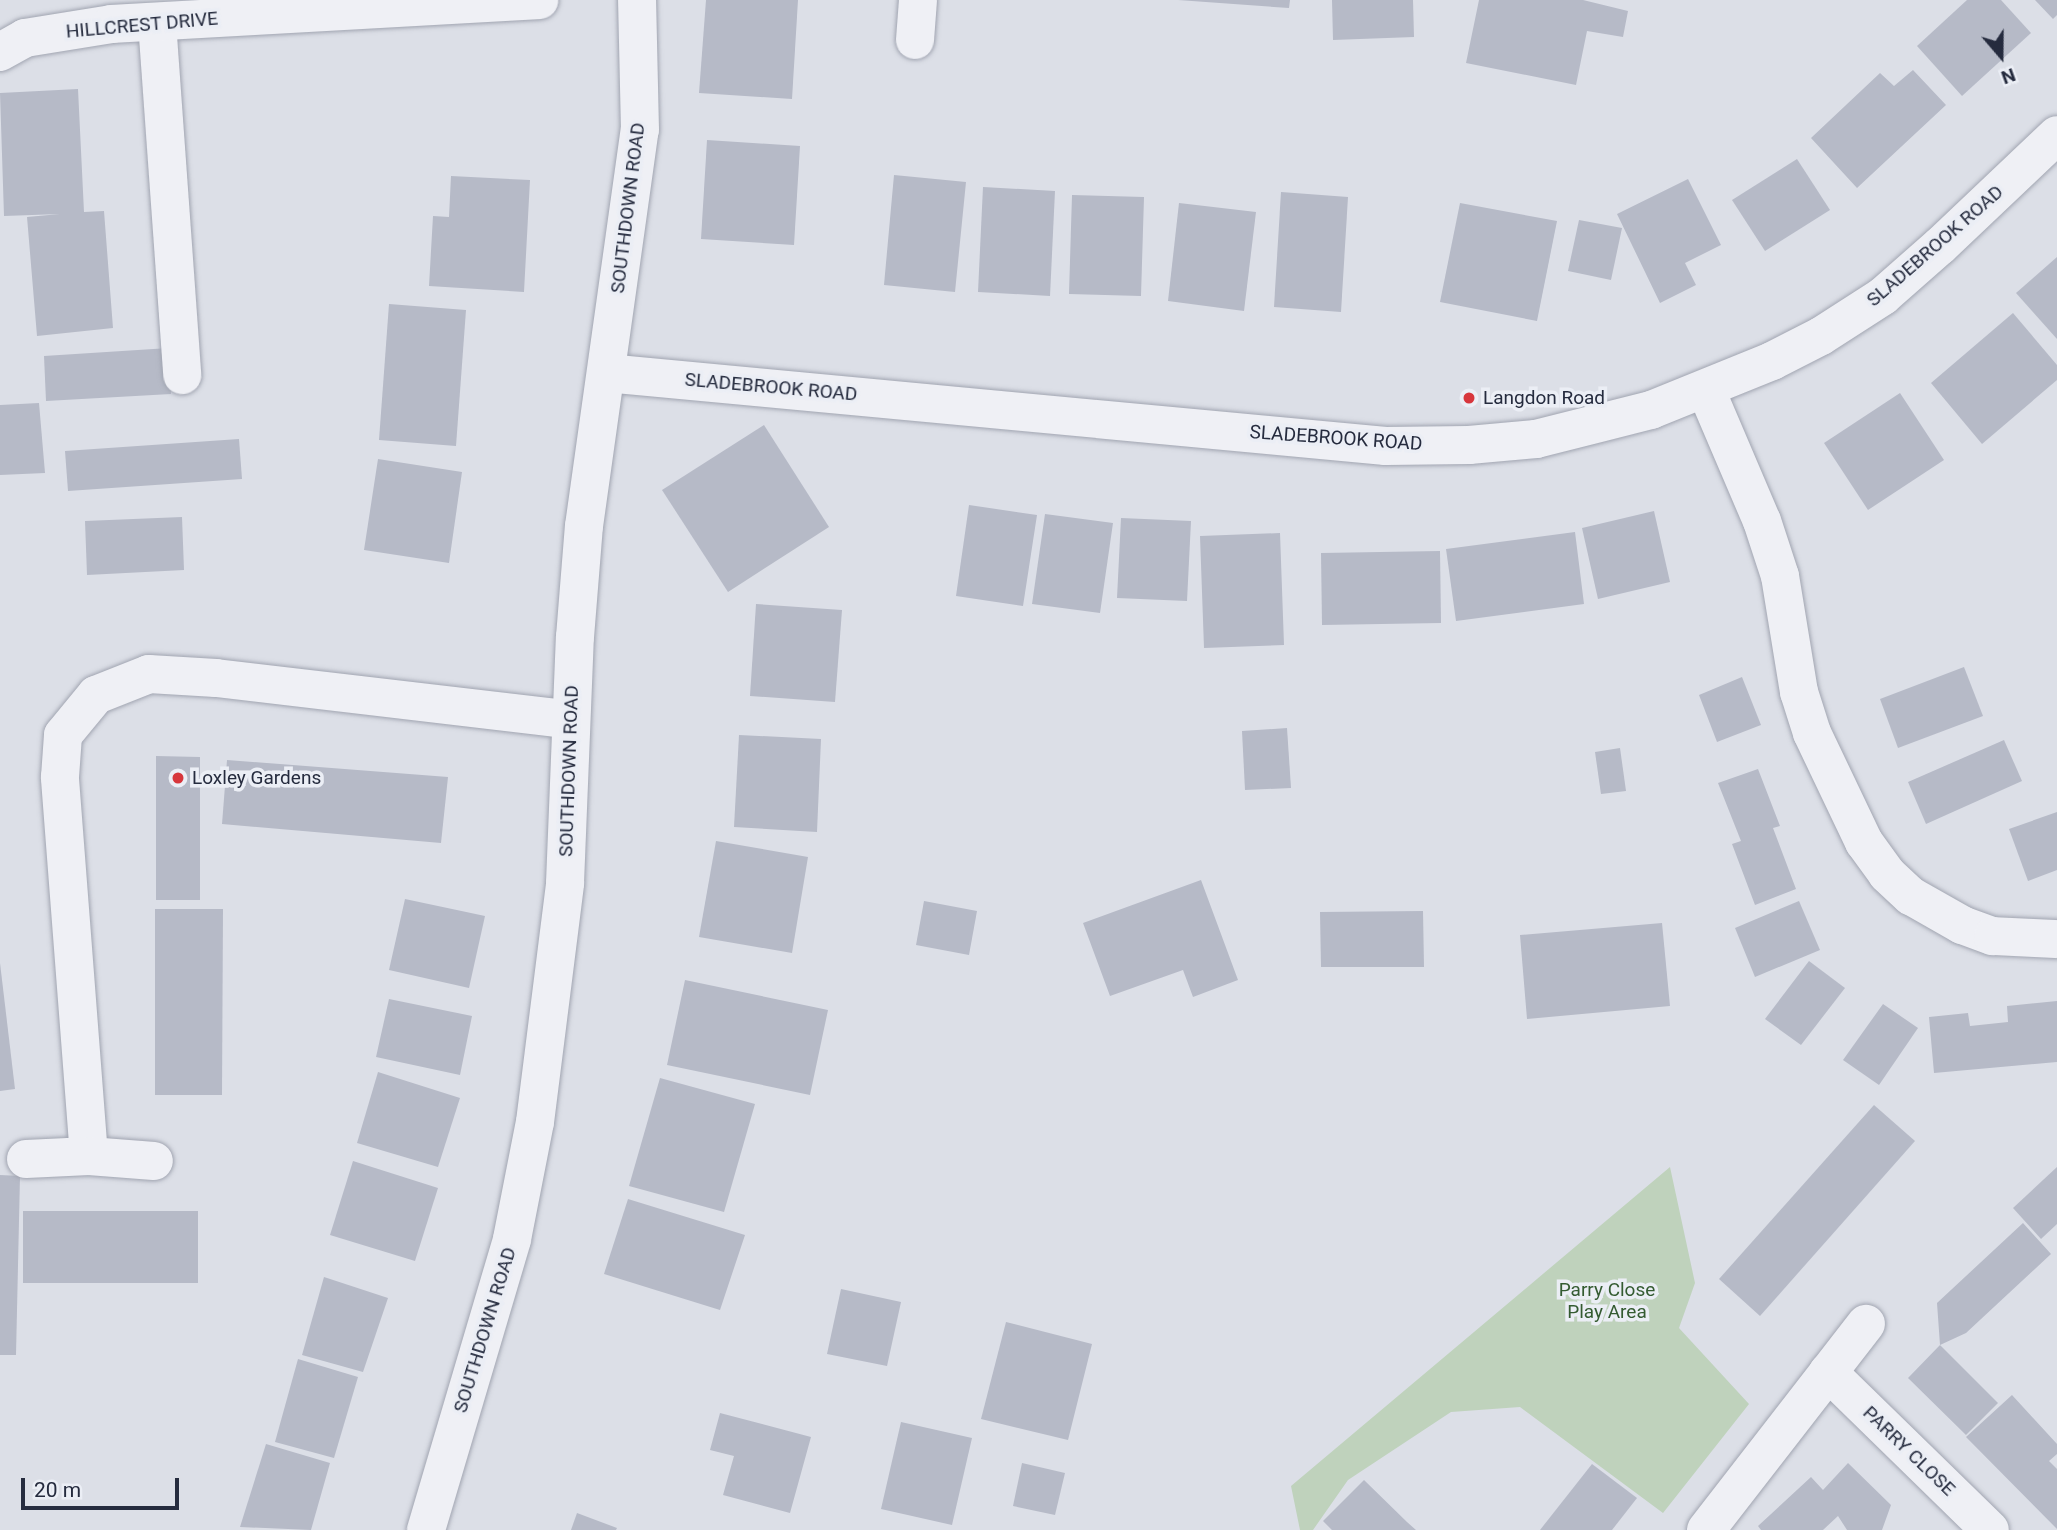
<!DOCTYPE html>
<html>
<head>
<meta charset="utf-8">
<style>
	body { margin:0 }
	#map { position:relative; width:2057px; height:1530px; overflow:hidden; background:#dcdfe7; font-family:Roboto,sans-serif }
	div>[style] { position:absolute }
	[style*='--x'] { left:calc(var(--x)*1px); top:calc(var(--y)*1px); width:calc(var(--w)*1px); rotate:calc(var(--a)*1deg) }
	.green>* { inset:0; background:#bfd2bc }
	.building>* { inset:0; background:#b6bac7 }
	.roads { filter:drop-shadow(0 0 2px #a1a5b1) drop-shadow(0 0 2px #a1a5b1) }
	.minor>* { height:38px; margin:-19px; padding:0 19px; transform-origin:19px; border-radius:19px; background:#eff0f5 }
	.dots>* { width:19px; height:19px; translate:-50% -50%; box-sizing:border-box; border:4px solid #ebeef5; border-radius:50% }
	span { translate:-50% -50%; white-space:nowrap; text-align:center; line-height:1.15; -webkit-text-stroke:7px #ebeef5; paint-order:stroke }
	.street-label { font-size:19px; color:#252b3e }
	.poi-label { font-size:19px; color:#252b3e }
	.left { translate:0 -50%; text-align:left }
	.park-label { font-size:19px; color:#345b31 }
	.north { position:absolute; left:1966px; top:21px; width:70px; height:70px; -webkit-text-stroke:5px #ebeef5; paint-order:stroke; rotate:160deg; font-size:19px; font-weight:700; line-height:28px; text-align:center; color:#252b3e }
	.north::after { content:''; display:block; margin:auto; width:24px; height:32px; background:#252b3e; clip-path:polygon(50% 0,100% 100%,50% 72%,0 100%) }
	.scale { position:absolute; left:21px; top:1478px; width:158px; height:32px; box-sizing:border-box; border:4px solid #252b3e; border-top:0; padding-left:9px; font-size:21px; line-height:24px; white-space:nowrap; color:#252b3e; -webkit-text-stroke:5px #ebeef5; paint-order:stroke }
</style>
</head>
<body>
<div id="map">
	<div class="green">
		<div style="clip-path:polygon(1670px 1167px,1695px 1283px,1679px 1328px,1749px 1404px,1663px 1513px,1520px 1407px,1451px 1412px,1348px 1480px,1313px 1530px,1300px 1530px,1291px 1486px)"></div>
	</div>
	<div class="building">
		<div style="clip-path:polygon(706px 0,798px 0,792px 99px,699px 93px)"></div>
		<div style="clip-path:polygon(1178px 0,1290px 0,1289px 8px)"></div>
		<div style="clip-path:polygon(1332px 0,1413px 0,1414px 37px,1333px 40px)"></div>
		<div style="clip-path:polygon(1479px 0,1583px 0,1628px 11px,1623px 37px,1587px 31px,1576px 85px,1466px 63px)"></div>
		<div style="clip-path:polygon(1967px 0,2001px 0,2031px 33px,1962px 96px,1917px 46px)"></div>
		<div style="clip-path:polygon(2035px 0,2057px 0,2057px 15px,2053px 19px)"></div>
		<div style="clip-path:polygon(1913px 70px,1946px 105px,1857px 188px,1811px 138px,1880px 73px,1894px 86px)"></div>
		<div style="clip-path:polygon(78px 89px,84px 212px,104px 211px,113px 328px,37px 336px,27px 217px,60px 214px,4px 216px,0 93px)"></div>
		<div style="clip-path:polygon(707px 140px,800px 146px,794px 245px,701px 239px)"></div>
		<div style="clip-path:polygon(1797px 159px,1830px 210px,1765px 251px,1732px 200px)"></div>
		<div style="clip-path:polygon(894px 175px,966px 182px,955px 292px,884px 285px)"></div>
		<div style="clip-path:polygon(451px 176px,530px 180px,524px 292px,429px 286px,433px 216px,449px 217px)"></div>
		<div style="clip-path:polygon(1688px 179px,1721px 245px,1685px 263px,1696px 285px,1660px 303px,1617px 214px)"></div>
		<div style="clip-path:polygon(983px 187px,1055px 191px,1050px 296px,978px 292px)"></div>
		<div style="clip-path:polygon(1281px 192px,1348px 197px,1341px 312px,1274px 307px)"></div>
		<div style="clip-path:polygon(1072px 195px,1144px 197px,1141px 296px,1069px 294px)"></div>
		<div style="clip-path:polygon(1179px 203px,1256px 212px,1244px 311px,1168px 301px)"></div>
		<div style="clip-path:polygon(1460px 203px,1557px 221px,1537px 321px,1440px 302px)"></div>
		<div style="clip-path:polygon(1579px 220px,1622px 228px,1611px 280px,1568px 271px)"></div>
		<div style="clip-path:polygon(2057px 257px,2057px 339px,2016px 293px)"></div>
		<div style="clip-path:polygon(389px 304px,466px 310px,456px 446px,379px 440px)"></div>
		<div style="clip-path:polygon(2013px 313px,2057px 365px,2057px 380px,1982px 444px,1931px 383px)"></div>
		<div style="clip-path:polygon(169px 348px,171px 394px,46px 401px,44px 356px)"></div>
		<div style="clip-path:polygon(1900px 393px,1944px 460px,1868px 510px,1824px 443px)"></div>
		<div style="clip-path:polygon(39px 403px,45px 473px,0 475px,0 405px)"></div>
		<div style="clip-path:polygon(764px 425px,829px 527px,728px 592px,662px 490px)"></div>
		<div style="clip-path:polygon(239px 439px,242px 479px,68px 491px,65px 451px)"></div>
		<div style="clip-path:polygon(378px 459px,462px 472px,449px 563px,364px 550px)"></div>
		<div style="clip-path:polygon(969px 505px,1037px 515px,1023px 606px,956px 596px)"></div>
		<div style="clip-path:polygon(1654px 511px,1670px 582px,1598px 599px,1582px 528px)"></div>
		<div style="clip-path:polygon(1045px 514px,1113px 523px,1100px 613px,1032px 604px)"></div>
		<div style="clip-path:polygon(182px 517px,184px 570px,87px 575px,85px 521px)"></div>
		<div style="clip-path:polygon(1121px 518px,1191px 521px,1187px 601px,1117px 598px)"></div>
		<div style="clip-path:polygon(1575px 532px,1584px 604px,1456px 621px,1446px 549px)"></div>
		<div style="clip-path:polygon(1280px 533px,1284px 645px,1204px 648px,1200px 536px)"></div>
		<div style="clip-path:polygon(1440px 551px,1441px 623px,1322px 625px,1321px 553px)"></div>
		<div style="clip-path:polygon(756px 604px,842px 610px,835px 702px,750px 696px)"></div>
		<div style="clip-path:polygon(1964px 667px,1983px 716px,1898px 748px,1880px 699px)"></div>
		<div style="clip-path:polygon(1742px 677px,1761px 725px,1717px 742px,1699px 695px)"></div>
		<div style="clip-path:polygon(1287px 728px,1291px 788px,1245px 790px,1242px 731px)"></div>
		<div style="clip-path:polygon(739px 735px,821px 739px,817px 832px,734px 827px)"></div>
		<div style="clip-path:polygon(2004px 740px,2022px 781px,1926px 824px,1908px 782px)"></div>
		<div style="clip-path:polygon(1620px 748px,1626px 791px,1601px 794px,1595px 752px)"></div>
		<div style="clip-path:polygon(156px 756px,200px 757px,200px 900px,156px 900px)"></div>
		<div style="clip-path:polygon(227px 760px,448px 777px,441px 843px,222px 824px)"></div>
		<div style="clip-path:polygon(1758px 769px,1780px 826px,1773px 828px,1796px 889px,1755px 905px,1732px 844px,1741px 841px,1718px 783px)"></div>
		<div style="clip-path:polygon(2057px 812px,2057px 870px,2028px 881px,2009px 829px)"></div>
		<div style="clip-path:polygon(716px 841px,808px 857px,792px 953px,699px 937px)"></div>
		<div style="clip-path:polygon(1201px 880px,1238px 980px,1193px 997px,1183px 970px,1110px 996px,1083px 923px)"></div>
		<div style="clip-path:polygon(405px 899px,485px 916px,469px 988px,389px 970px)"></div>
		<div style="clip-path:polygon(924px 901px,977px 911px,969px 955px,916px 945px)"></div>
		<div style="clip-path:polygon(1799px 901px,1820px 950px,1755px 977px,1735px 928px)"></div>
		<div style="clip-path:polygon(155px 909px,223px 909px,222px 1095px,155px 1095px)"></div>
		<div style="clip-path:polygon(1423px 911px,1424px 967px,1321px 967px,1320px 912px)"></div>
		<div style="clip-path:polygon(1662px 923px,1670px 1006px,1527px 1019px,1520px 935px)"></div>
		<div style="clip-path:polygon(1809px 961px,1845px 988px,1801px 1045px,1765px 1019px)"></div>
		<div style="clip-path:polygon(0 963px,15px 1089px,0 1091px)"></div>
		<div style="clip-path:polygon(685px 980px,828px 1010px,810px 1095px,667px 1065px)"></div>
		<div style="clip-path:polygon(389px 999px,472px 1016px,460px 1075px,376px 1057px)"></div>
		<div style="clip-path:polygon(2057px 1001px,2057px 1062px,1934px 1073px,1929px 1017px,1968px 1013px,1970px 1026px,2008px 1022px,2007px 1006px)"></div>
		<div style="clip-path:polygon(1883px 1004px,1918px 1028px,1879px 1085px,1843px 1060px)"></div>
		<div style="clip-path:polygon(378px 1072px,460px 1098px,438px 1167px,357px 1143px)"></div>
		<div style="clip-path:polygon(660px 1078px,755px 1104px,724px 1212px,629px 1186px)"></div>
		<div style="clip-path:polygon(1874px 1105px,1915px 1141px,1760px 1316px,1719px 1279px)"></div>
		<div style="clip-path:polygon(353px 1161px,438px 1188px,415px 1261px,330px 1235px)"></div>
		<div style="clip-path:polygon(2057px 1167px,2057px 1224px,2041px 1239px,2013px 1208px)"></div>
		<div style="clip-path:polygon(0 1175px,20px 1176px,16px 1355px,0 1355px)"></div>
		<div style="clip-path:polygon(628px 1199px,745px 1235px,720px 1310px,604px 1274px)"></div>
		<div style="clip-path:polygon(23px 1211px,198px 1211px,198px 1283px,23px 1283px)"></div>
		<div style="clip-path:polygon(2023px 1223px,2051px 1254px,1966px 1333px,1940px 1345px,1998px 1403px,1966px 1435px,1908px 1378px,1940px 1345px,1937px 1303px)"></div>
		<div style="clip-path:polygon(324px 1277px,388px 1298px,363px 1372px,302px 1355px)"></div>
		<div style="clip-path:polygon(841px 1289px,901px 1302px,887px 1366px,827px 1354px)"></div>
		<div style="clip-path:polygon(1006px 1322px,1092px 1344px,1068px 1440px,981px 1419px)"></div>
		<div style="clip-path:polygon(298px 1359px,358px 1377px,334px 1458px,275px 1442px)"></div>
		<div style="clip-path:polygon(2012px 1395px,2057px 1444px,2057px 1454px,2049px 1461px,2057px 1469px,2057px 1529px,1966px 1437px)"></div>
		<div style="clip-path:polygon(720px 1413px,811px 1437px,790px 1513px,723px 1495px,734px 1456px,710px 1450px)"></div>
		<div style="clip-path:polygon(901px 1422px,972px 1438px,952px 1525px,881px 1509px)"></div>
		<div style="clip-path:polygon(266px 1444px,330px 1463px,311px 1530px,240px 1527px)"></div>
		<div style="clip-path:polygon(1022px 1463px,1065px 1473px,1055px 1515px,1013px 1506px)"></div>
		<div style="clip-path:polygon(1848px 1463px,1891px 1505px,1882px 1530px,1847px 1530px,1838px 1516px,1823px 1530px,1761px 1530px,1758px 1526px,1811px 1477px,1823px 1490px)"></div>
		<div style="clip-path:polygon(1592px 1464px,1637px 1498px,1612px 1530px,1540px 1530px)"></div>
		<div style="clip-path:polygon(1364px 1480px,1407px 1522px,1416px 1530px,1332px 1530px,1323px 1521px)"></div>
		<div style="clip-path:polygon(577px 1513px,617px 1528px,616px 1530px,571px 1530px)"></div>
	</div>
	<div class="roads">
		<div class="minor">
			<div style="--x:157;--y:22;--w:354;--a:85.9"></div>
			<div style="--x:915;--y:40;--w:40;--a:-85.7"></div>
			<div style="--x:0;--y:52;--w:29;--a:-29"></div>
			<div style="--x:25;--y:38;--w:88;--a:-9.1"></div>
			<div style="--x:112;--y:24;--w:428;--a:-3.2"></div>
			<div style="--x:606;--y:373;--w:783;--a:5.35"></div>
			<div style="--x:1386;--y:446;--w:83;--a:-0.7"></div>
			<div style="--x:1469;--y:445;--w:67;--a:-5.1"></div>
			<div style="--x:1536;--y:439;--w:119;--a:-14.2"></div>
			<div style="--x:1651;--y:410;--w:131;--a:-22"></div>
			<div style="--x:1772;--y:361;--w:55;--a:-27"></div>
			<div style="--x:1821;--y:336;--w:74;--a:-32.8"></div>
			<div style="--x:1883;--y:296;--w:76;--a:-41.3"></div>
			<div style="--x:1940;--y:246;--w:161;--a:-43.5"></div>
			<div style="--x:1706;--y:390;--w:142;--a:66.9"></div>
			<div style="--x:1762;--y:521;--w:58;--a:71.9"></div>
			<div style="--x:1780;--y:576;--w:118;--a:80.7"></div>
			<div style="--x:1799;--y:692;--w:43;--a:72.4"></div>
			<div style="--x:1812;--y:733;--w:121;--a:64.5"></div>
			<div style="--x:1864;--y:842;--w:39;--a:54"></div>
			<div style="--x:1887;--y:874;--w:33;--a:43"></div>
			<div style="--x:1911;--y:896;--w:59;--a:29.6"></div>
			<div style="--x:1962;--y:925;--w:33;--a:20"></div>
			<div style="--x:1993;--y:936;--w:64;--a:2.7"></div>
			<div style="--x:89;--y:1156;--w:380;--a:-94.4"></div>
			<div style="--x:60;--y:777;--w:42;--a:-85.9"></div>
			<div style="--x:63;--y:735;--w:52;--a:-50.5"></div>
			<div style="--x:96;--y:695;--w:57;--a:-21.6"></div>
			<div style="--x:149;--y:674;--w:67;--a:3.4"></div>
			<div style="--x:216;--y:678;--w:357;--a:6.7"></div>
			<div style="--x:26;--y:1159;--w:63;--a:-2.7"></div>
			<div style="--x:89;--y:1156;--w:65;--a:4.4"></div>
			<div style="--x:1828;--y:1372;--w:226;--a:44.3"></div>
			<div style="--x:426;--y:1530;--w:303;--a:-73.5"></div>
			<div style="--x:512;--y:1239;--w:119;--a:-78.9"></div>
			<div style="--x:535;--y:1122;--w:241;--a:-82.8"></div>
			<div style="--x:565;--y:883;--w:246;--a:-87.7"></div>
			<div style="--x:575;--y:637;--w:111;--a:-85.4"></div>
			<div style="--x:584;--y:526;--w:400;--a:-82"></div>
			<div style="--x:640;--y:130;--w:130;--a:-91.3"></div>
			<div style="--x:1706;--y:1530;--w:261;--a:-52.2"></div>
		</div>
	</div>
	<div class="dots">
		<div style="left:1469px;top:398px;background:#d7363c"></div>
		<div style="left:178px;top:778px;background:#d7363c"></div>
	</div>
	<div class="street-label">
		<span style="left:142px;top:25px;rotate:-5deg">HILLCREST DRIVE</span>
		<span style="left:628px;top:208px;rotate:-83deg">SOUTHDOWN ROAD</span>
		<span style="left:1935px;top:246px;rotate:-41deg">SLADEBROOK ROAD</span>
		<span style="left:771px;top:387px;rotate:5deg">SLADEBROOK ROAD</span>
		<span style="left:1336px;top:438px;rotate:4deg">SLADEBROOK ROAD</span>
		<span style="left:569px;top:771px;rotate:-88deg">SOUTHDOWN ROAD</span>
		<span style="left:485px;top:1330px;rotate:-73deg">SOUTHDOWN ROAD</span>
		<span style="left:1909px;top:1451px;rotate:44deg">PARRY CLOSE</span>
	</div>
	<div class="poi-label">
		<span class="left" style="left:1483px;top:398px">Langdon Road</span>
		<span class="left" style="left:192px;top:778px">Loxley Gardens</span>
	</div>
	<div class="park-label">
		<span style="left:1607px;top:1301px">Parry Close<br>Play Area</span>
	</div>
	<div class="north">N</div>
	<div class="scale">20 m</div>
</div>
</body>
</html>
